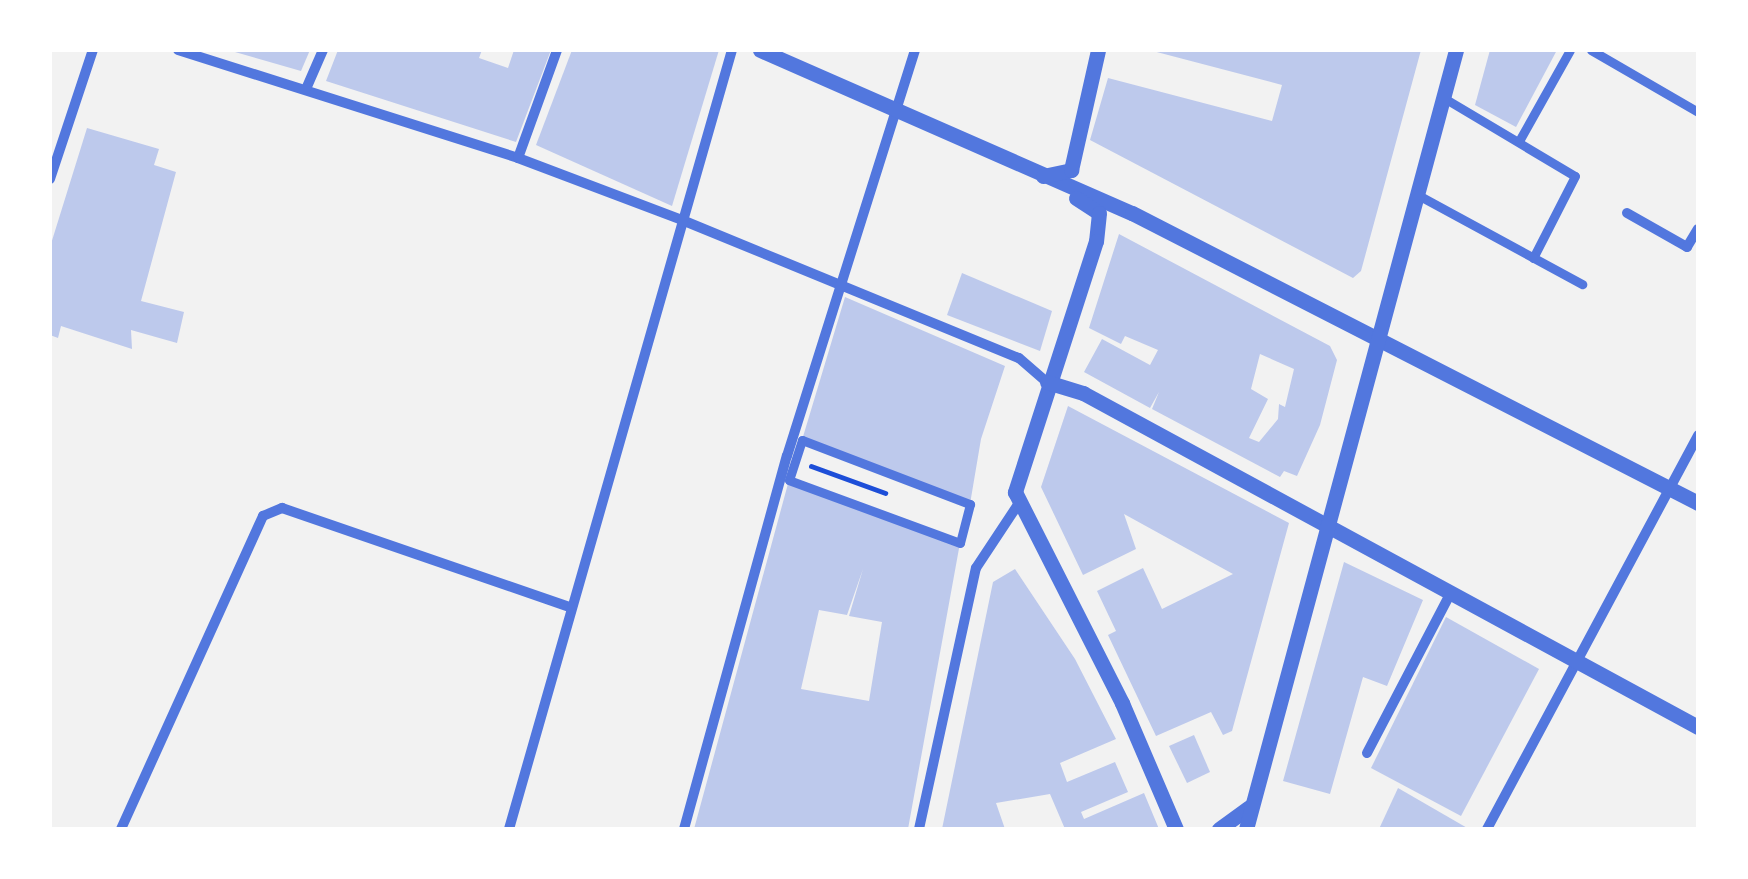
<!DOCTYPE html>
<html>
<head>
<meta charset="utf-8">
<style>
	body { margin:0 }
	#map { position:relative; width:1748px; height:879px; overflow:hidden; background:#f2f2f2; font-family:"Titillium Web",sans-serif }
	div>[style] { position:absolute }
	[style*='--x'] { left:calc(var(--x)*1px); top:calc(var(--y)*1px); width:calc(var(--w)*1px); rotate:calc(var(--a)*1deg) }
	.building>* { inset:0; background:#bdc9ec }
	.path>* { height:5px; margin:-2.5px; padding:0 2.5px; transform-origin:2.5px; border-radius:2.5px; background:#1d4ed8 }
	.pedestrian>* { height:9px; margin:-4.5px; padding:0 4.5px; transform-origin:4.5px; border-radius:4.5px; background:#5277de }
	.minor>* { height:10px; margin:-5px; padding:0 5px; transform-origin:5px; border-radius:5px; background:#5277de }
	.tertiary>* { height:15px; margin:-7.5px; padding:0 7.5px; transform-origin:7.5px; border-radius:7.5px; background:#5277de }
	span { translate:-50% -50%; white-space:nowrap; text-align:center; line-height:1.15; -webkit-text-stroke:8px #fff; paint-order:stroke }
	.frame { position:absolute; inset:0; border:52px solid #fff; pointer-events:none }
</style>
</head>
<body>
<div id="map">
	<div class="building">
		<div style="clip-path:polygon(228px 50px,310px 50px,301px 71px)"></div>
		<div style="clip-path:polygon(338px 50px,482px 50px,479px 58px,508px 68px,514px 50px,551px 50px,516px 142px,326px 81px)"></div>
		<div style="clip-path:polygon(572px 50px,719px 50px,672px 206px,536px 145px)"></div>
		<div style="clip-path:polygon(1149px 50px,1421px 50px,1361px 271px,1353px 278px,1090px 140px,1108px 78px,1272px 121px,1282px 85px)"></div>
		<div style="clip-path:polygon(1490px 50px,1557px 50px,1516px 127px,1475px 105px)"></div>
		<div style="clip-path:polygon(87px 128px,159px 149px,154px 165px,176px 172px,141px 301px,184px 312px,177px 343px,131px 330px,132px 349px,61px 326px,58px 338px,50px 335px,50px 247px)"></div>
		<div style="clip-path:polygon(evenodd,1119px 234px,1330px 346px,1337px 360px,1320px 425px,1297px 476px,1284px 471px,1280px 477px,1152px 409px,1159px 392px,1150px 408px,1084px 372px,1102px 339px,1150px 365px,1158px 350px,1125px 336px,1121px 344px,1089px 328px,1119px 234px,1260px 354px,1294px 369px,1285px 407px,1279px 404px,1278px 419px,1259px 442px,1249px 438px,1268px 399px,1251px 389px,1260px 354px)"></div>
		<div style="clip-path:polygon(962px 273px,1052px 311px,1040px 351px,947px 315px)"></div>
		<div style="clip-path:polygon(845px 297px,1005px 366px,981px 439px,970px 504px,802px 440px)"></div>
		<div style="clip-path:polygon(1068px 406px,1289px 523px,1232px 731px,1223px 735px,1211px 712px,1156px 736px,1108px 635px,1116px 631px,1097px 591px,1143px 568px,1162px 609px,1233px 574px,1124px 514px,1136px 549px,1083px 575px,1041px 487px)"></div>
		<div style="clip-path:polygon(evenodd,789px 480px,960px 543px,908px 829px,694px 829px,789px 480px,863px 569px,849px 616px,882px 622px,869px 701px,801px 689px,819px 610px,847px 615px,863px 569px)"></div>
		<div style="clip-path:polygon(1344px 562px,1423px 600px,1387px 686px,1363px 677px,1330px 794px,1283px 781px)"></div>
		<div style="clip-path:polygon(1015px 569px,1075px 659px,1116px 739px,1060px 763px,1067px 782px,1115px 762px,1128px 792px,1081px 812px,1084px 819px,1144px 793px,1159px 829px,1065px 829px,1050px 794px,996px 803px,1005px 829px,942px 829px,993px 582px)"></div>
		<div style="clip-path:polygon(1446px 617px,1539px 669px,1461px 816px,1371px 768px)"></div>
		<div style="clip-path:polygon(1194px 735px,1210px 772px,1187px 783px,1169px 746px)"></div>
		<div style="clip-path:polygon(1398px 788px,1469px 829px,1379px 829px)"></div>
	</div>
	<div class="path">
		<div style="--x:811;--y:466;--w:79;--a:20"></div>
	</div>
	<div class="pedestrian">
		<div style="--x:1591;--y:50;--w:124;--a:30.1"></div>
		<div style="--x:1444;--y:98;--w:152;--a:30.8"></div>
		<div style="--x:1575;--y:176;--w:92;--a:117.1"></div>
		<div style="--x:1519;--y:141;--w:104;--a:-60.7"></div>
		<div style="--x:1418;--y:195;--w:187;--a:28.5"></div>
		<div style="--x:802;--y:440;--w:180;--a:20.9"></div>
		<div style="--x:970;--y:504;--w:40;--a:104.4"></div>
		<div style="--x:960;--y:543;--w:182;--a:-159.8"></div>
		<div style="--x:789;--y:480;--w:42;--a:-72"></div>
	</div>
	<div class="minor">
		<div style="--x:178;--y:50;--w:357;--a:17.6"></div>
		<div style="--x:518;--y:158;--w:175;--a:20.7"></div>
		<div style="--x:682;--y:220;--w:364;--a:22.3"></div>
		<div style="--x:1019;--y:358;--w:37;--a:41"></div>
		<div style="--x:306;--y:89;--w:43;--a:-66.4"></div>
		<div style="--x:518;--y:158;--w:115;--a:-70.1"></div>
		<div style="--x:50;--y:179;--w:136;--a:-71.6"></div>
		<div style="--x:1627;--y:213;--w:69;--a:29.5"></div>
		<div style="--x:1687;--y:247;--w:21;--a:-59"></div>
		<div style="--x:1367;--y:753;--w:179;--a:-62.4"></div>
		<div style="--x:121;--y:829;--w:344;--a:-65.6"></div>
		<div style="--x:263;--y:516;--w:21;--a:-23"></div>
		<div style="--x:282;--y:508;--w:304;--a:19"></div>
		<div style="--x:509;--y:829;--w:810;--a:-74.03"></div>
		<div style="--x:684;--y:829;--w:387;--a:-74.6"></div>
		<div style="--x:787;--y:456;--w:426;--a:-72.5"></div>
		<div style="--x:919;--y:829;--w:267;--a:-77.7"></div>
		<div style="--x:976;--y:568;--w:74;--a:-56.5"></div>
		<div style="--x:1487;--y:829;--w:447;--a:-61.8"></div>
	</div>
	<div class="tertiary">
		<div style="--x:760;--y:50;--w:406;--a:23.7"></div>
		<div style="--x:1132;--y:213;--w:636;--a:27.13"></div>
		<div style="--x:1043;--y:176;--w:29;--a:-12"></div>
		<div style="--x:1071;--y:170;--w:123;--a:-77.3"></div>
		<div style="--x:1076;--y:198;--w:27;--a:33"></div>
		<div style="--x:1099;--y:213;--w:28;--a:96"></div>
		<div style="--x:1096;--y:241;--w:264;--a:107.9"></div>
		<div style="--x:1015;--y:492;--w:237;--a:63.1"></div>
		<div style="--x:1122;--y:703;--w:137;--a:66.8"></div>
		<div style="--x:1047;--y:382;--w:38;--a:17"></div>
		<div style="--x:1083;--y:393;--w:700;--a:28.51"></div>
		<div style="--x:1219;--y:829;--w:37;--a:-36"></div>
		<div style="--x:1246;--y:829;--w:807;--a:-74.91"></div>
	</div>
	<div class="frame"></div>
</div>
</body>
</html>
